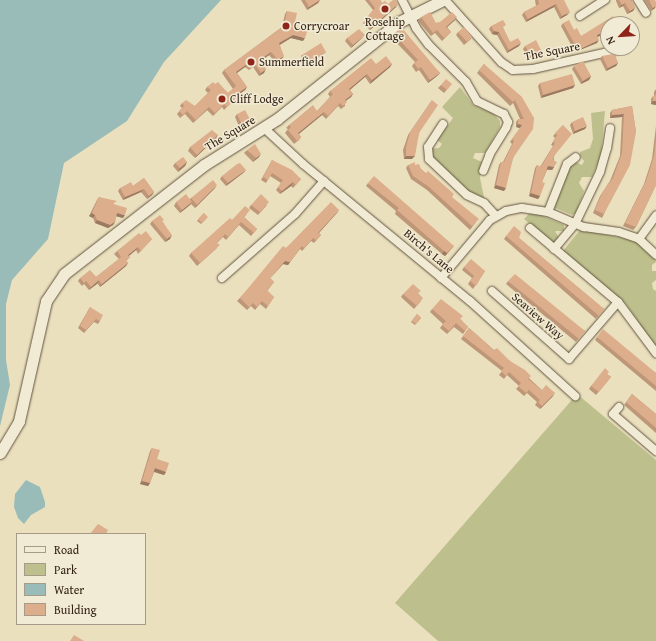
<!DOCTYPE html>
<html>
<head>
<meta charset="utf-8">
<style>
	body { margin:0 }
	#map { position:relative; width:656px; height:641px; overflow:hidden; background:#eae0be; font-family:"Gentium Book Plus",serif }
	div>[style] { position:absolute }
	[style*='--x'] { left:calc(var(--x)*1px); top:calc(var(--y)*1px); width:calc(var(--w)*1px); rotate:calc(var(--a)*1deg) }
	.green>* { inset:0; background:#bdc08c }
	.water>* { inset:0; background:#99bcb8 }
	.roads { filter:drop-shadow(0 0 1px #62523e) drop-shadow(0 0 1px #62523e) }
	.street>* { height:8px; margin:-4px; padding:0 4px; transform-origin:4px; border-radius:4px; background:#f1ebd5 }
	.secondary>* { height:11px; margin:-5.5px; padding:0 5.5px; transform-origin:5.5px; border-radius:5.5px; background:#f1ebd5 }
	.wall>* { inset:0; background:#be9678 }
	.shaded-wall>* { inset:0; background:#9b7a62 }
	.building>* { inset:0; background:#ddae8c }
	.dots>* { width:11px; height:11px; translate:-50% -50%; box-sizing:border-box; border:2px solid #f1ebd5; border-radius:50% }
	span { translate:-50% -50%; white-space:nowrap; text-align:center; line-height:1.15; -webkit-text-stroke:3px #f1ebd5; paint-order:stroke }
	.poi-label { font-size:12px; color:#352214 }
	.left { translate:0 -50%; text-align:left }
	.street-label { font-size:12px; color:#352214 }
	.legend { position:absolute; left:16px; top:533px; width:130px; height:92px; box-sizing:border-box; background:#f1ebd5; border:1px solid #a69b88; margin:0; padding:5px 7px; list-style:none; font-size:12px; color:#352214 }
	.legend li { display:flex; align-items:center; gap:8px; height:20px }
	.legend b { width:20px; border:1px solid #a69b88 }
	.north { position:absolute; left:600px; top:16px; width:40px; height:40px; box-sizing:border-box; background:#f1ebd5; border:1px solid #a69b88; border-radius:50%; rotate:245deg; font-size:11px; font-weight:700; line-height:16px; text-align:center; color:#352214 }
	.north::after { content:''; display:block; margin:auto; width:14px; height:18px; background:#8f2418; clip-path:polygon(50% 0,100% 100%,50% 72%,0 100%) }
</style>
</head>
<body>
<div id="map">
	<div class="green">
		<div style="clip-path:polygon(460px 87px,473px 105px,493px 113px,500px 121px,500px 127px,485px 153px,475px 153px,473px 158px,482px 162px,480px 178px,485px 202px,476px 198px,433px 163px,429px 149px,439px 148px,442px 144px,437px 140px,453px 118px,442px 107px)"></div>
		<div style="clip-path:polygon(605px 111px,601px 156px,592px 177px,582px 177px,579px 183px,584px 191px,576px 213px,572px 215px,553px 207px,569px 163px,576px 162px,582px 165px,584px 161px,580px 156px,580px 152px,590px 148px,593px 139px,591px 113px)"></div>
		<div style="clip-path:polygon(532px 211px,564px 225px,564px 231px,555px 231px,559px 238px,555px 242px,553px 243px,524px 219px)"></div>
		<div style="clip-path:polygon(580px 230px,630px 239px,638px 243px,654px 256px,656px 262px,652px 265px,652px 271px,656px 271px,656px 280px,652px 283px,653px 289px,656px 291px,656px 348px,626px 304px,563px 251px)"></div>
		<div style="clip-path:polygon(577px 394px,656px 460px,656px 641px,438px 641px,395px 603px)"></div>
	</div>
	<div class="water">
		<div style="clip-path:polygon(0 0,221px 0,164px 62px,127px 121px,64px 163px,48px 239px,12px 280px,6px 304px,6px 360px,10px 385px,0 426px)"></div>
		<div style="clip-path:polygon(26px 480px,40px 487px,45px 502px,45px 507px,31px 515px,24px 524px,18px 518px,14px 507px,15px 494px)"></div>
	</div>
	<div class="roads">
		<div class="street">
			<div style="--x:402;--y:0;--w:31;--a:63"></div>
			<div style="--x:416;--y:28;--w:21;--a:53"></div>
			<div style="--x:429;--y:45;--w:52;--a:45"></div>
			<div style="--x:466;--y:82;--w:22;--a:60"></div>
			<div style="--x:477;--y:101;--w:30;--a:26"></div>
			<div style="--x:504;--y:114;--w:9;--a:63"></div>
			<div style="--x:508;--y:122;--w:6;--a:108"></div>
			<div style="--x:506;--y:128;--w:31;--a:122"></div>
			<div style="--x:490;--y:154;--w:18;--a:112"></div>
			<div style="--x:445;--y:0;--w:84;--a:47.9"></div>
			<div style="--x:501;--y:62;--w:14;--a:34"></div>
			<div style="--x:513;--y:70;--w:20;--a:-3"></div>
			<div style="--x:533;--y:69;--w:90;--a:-12.8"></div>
			<div style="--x:638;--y:0;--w:15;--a:58"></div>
			<div style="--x:580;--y:16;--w:30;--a:-33"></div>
			<div style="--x:443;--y:124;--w:27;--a:123"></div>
			<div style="--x:428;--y:147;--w:12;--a:85"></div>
			<div style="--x:429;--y:159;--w:52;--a:43.5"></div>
			<div style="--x:467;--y:195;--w:19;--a:25"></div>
			<div style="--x:484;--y:203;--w:18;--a:47"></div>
			<div style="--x:264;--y:128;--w:53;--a:42.7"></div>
			<div style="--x:303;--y:164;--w:216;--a:39.4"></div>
			<div style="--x:470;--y:301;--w:142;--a:42.1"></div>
			<div style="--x:548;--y:212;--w:52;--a:-68.4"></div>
			<div style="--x:567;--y:164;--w:11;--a:-38"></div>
			<div style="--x:530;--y:228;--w:115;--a:40.1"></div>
			<div style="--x:618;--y:302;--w:64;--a:53.3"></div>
			<div style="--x:639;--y:239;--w:29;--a:-54"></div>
			<div style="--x:554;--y:249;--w:33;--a:-50"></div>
			<div style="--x:575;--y:224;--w:58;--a:-64.3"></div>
			<div style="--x:600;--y:172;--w:25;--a:-74"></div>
			<div style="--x:607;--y:148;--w:20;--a:-81"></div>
			<div style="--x:222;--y:278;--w:97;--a:-41.2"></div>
			<div style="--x:295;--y:214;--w:44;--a:-48.7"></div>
			<div style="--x:441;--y:278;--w:76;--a:-49.8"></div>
			<div style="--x:490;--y:220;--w:18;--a:-29"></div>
			<div style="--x:506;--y:211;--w:16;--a:-11"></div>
			<div style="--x:522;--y:208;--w:26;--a:9"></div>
			<div style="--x:548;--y:212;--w:39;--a:23"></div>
			<div style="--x:584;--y:227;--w:35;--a:8"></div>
			<div style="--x:619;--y:232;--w:21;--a:19"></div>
			<div style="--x:639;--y:239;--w:23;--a:43"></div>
			<div style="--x:492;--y:291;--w:103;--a:41.4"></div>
			<div style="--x:569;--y:359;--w:75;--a:-49.3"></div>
			<div style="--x:619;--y:407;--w:9;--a:131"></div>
			<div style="--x:613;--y:414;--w:57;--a:40.7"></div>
		</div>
		<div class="secondary">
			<div style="--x:0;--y:453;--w:37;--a:-59"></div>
			<div style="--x:19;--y:421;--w:123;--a:-77.3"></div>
			<div style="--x:46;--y:301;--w:32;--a:-56"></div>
			<div style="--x:64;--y:274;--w:177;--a:-37.9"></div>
			<div style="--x:204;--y:165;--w:86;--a:-32.2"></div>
			<div style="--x:277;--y:119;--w:156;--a:-38.5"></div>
			<div style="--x:399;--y:22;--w:49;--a:-26.6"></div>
		</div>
	</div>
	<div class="wall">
		<div style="clip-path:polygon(301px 0,320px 0,318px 3px,307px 10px)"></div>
		<div style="clip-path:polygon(365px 0,380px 0,382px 3px,396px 7px,370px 30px,363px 23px,373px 10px)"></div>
		<div style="clip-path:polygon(535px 0,564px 0,567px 15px,560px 19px,554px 7px,526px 22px,522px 15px,524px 12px,536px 6px)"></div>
		<div style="clip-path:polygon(616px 0,633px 0,632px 1px,635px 8px,633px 11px,627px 14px,623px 6px,619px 8px,616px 1px)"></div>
		<div style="clip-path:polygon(644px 0,655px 0,655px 8px,651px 11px)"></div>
		<div style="clip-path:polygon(287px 11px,294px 26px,303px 41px,291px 38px,280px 45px,282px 59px,276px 63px,269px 55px,261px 61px,264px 73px,259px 76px,253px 67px,249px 70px,245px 67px,237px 73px,247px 87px,245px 90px,235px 97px,233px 101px,224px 110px,222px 107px,213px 116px,207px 110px,193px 123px,185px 114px,180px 118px,177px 114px,182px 108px,180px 106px,182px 103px,195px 106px,208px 93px,205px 90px,207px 87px,215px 84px,228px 93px,233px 89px,222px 73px,224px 70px,282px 27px,285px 14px)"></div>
		<div style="clip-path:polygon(421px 17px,436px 23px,455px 20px,447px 27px,451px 32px,442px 41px,435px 33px,431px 36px,418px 21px)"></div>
		<div style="clip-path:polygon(563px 23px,581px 36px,608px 24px,608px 32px,598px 37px,597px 43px,575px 52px,561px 26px)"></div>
		<div style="clip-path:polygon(491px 26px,503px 28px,510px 42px,519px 46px,507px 53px,497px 35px,492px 34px,489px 29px)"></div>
		<div style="clip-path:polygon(458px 32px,472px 37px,470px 40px,464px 45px,456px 35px)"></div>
		<div style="clip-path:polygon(394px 34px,440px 73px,437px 76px,428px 83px,419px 70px,416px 72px,412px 66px,415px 62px,391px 37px)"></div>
		<div style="clip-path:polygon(347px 38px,362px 38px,351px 48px,345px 41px)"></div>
		<div style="clip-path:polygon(525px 46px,542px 52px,540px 55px,529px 61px,523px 49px)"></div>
		<div style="clip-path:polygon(326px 52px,325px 53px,306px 65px,301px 56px,302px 55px)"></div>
		<div style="clip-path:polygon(602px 56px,615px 56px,618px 63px,616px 66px,606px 71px,600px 59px)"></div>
		<div style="clip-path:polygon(376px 64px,392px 64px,390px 67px,370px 84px,365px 77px,350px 90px,353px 94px,351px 97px,345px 101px,345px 106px,341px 109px,338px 106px,326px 119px,322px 115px,299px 134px,301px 137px,299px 140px,294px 144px,285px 133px,288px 129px,286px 128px,289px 125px,317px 111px,330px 97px,328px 94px,330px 91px)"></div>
		<div style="clip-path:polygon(484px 64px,534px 118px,513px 158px,504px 191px,494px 188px,499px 165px,501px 162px,503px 162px,512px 144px,510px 142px,520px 128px,516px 127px,516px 122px,518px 119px,520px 119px,513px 103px,510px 106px,477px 73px)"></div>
		<div style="clip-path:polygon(574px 66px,591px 76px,589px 80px,581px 84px,572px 69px)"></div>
		<div style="clip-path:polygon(540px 83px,575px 85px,573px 88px,541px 98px,538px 86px)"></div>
		<div style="clip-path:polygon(441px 85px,449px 87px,444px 93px,438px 88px)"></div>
		<div style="clip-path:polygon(656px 89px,656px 107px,656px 105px,651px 104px,651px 99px,653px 96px,654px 96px,654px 92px)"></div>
		<div style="clip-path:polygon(432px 100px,419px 133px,412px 159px,404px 159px,403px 150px,408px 135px)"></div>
		<div style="clip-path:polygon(632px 106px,636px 132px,604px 214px,602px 218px,593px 213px,600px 196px,610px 181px,620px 156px,622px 117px,610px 118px,610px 113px,612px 110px)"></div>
		<div style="clip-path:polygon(237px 114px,252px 123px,250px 126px,241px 131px,235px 117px)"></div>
		<div style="clip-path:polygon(572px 122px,585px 129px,573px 134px,570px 125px)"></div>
		<div style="clip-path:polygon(563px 125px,554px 157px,554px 167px,552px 170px,547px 170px,542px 182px,540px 196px,538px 199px,529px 196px,535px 168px,537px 165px,540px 167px,553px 146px,551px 145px,555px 138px,553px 136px)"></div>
		<div style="clip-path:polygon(656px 126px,656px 185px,636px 227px,633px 230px,623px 226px,644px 184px,652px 159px)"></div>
		<div style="clip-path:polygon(218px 135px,216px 138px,195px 158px,188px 151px,190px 147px)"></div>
		<div style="clip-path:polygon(247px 150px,259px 157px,253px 162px,244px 153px)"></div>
		<div style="clip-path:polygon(272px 160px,301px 179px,293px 188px,291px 186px,280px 194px,276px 190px,281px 183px,270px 176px,266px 183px,261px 180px)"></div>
		<div style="clip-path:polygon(187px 162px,185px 166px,178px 172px,173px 166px,175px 163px)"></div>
		<div style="clip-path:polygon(408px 165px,415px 165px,421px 169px,476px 222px,470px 230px,427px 190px,411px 179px,406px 168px)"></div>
		<div style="clip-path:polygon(246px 170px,243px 173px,226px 186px,220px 179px,222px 176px)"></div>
		<div style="clip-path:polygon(144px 178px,154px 192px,152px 195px,147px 199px,141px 192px,123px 200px,118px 191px,120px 188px,133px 186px)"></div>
		<div style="clip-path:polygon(368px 183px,451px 249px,445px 256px,442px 254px,395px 214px,396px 211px,366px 186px)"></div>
		<div style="clip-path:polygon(215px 188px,195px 208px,191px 204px,180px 213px,174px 206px,176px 202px,190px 199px,191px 198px)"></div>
		<div style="clip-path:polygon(99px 197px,115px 205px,123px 218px,116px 216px,115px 222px,113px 225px,108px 228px,95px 223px,93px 218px,89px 216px,97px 200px)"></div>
		<div style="clip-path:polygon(251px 205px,267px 205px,258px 215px,249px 208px)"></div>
		<div style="clip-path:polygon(339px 210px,319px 233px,321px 235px,314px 243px,311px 241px,302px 251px,300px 249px,288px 265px,283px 264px,270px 278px,274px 282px,267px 291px,274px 297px,266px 309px,260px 304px,255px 310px,251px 306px,247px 310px,237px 301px,286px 248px)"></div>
		<div style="clip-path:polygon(204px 213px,206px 219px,201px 224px,197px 221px)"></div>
		<div style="clip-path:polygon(247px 214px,244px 217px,257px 229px,251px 236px,239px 225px,226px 240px,223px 237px,217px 243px,217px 248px,197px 266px,189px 256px,191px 253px,232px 220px)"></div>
		<div style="clip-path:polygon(152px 221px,163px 222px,170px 239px,165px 242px,150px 224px)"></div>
		<div style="clip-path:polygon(141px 235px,152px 239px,138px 254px,136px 250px,129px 256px,130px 257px,126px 261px,128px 263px,126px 266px,100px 287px,97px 283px,89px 290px,84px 284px,82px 286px,78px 281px,80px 278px,96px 277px,119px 259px,114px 254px,117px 251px)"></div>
		<div style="clip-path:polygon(506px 236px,519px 238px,604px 309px,602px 312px,596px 319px,504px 239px)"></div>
		<div style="clip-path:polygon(464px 267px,485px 271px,473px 289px,468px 284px,472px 278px,462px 270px)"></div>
		<div style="clip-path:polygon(508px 281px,585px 331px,576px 342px,506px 284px)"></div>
		<div style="clip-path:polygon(403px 294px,421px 301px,414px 309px,401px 297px)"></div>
		<div style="clip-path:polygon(90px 307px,100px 321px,98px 324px,94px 322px,84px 333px,78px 328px)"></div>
		<div style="clip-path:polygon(432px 309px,460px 319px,468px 327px,463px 334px,454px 327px,447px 334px,440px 328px,443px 324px,430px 312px)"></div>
		<div style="clip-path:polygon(417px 314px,421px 318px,415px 325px,411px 322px)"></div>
		<div style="clip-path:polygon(469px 328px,494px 350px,510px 361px,542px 390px,553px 396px,540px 409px,535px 405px,537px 402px,527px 393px,524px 396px,516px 389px,519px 386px,507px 375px,504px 379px,499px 375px,502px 371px,461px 339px)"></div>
		<div style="clip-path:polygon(597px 337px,656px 373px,656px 391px,595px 340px)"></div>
		<div style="clip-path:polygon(607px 374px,611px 377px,596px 395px,589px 389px,591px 386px)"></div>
		<div style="clip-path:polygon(632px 394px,656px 414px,656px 433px,624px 405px)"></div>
		<div style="clip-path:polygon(152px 448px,157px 459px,166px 472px,164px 475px,154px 472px,150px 483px,148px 486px,140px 484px,150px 451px)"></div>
	</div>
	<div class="shaded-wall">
		<div style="clip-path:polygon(320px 0,318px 3px,307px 10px,309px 7px)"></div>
		<div style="clip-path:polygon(625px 3px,623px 6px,619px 8px,622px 5px)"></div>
		<div style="clip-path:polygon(398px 4px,396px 7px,370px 30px,372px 27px)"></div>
		<div style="clip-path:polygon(556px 4px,554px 7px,526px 22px,528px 19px)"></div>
		<div style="clip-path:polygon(656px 6px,655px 8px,651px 11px,653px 8px)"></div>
		<div style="clip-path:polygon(635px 8px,633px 11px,627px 14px,630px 11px)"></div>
		<div style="clip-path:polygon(570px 12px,567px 15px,560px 19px,562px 16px)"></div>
		<div style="clip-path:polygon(457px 17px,455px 20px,444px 30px,446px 27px)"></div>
		<div style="clip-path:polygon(608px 30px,608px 32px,595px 38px,597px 35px)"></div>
		<div style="clip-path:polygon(494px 31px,499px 32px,497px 35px,492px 34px)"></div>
		<div style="clip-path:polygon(293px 35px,305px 38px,303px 41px,291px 38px,277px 46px,279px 43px)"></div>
		<div style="clip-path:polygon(365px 35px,362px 38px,351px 48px,353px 45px)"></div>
		<div style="clip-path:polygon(599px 40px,597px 43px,575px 52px,578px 50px)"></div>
		<div style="clip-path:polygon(521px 43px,519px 46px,507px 53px,509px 50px)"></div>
		<div style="clip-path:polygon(271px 52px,269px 55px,258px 63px,260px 60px)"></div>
		<div style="clip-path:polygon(542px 52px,540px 55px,529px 61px,532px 58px)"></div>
		<div style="clip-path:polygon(284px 56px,282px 59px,276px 63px,278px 60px)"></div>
		<div style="clip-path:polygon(618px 63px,616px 66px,606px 71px,608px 68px)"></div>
		<div style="clip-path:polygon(247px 64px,245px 67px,234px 75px,236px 72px)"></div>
		<div style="clip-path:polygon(392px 64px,390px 67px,370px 84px,372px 80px)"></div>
		<div style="clip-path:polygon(266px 69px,264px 73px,259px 76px,261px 73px)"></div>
		<div style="clip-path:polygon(440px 73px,437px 76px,428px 83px,430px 80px)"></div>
		<div style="clip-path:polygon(367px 74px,365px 77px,347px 92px,349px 89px)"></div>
		<div style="clip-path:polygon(591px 76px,589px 80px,581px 84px,583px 81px)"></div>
		<div style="clip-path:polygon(575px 85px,573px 88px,541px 98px,543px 95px)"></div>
		<div style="clip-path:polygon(247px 87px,245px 90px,232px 99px,234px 96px)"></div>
		<div style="clip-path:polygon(353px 94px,351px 97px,343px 103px,345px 100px)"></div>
		<div style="clip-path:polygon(653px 101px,656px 101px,656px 105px,651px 104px)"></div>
		<div style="clip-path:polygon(209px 107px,207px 110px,193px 123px)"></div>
		<div style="clip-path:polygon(324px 112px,322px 115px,296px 136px,298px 133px)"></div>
		<div style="clip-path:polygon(624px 114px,622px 117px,610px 118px,612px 115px)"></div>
		<div style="clip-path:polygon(252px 123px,250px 126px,241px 131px,243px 127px)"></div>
		<div style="clip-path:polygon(518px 124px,522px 125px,520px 128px,516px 127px)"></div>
		<div style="clip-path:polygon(587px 126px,585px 129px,573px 134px,575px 131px)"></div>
		<div style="clip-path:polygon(218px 135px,216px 138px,195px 158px,197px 155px)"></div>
		<div style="clip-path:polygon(261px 154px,259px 157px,253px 162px,256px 158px)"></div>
		<div style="clip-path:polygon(406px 156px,415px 156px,412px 159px,404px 159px)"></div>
		<div style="clip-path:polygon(187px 162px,185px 166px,178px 172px,180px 168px)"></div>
		<div style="clip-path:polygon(548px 166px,554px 167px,552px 170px,546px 169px)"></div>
		<div style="clip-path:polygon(246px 170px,243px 173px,226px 186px,228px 183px)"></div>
		<div style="clip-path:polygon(293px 182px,291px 186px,280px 194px,282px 191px)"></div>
		<div style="clip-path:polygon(217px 185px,215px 188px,195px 208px,197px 205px)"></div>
		<div style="clip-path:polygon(496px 185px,506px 188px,504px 191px,494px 188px)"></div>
		<div style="clip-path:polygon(144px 189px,141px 192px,123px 200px,125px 197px)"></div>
		<div style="clip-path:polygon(154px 192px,152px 195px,147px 199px,149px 196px)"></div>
		<div style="clip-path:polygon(531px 193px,540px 196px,538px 199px,529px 196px)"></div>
		<div style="clip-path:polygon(192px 202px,190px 205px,180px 213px,182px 210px)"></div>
		<div style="clip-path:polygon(339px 210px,337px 213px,316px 236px,318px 233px)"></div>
		<div style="clip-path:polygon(92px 213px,95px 215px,93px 218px,89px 216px)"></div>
		<div style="clip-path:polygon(117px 213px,125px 215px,123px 218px,115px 216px)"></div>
		<div style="clip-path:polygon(97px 220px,115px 222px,113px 225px,108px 228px,95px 223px)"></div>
		<div style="clip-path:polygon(172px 235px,170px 239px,165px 242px,167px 239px)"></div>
		<div style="clip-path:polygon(454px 246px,445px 256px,442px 254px,444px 251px)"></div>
		<div style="clip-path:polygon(138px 247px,136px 250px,126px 258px,128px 255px)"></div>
		<div style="clip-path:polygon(285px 261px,290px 262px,288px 265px,283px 264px,268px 281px)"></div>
		<div style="clip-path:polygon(128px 263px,126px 266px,100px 287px,102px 284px)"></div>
		<div style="clip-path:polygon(99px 280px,97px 284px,89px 290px,91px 287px)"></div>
		<div style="clip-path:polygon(555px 393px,553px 396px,540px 409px,542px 406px)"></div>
		<div style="clip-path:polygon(155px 468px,166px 472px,164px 475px,152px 471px)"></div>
		<div style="clip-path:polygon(142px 481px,150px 483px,148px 486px,140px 484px)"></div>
	</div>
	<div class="building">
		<div style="clip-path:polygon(305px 0,320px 0,309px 7px)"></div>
		<div style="clip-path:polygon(369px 0,380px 0,382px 3px,385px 1px,388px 4px,393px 0,396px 0,398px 4px,372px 27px,365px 20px,375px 8px)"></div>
		<div style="clip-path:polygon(538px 0,564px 0,570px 12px,562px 16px,556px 4px,528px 19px,524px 12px,539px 4px)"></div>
		<div style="clip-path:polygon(619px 0,631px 0,635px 8px,630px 11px,625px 3px,622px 5px)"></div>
		<div style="clip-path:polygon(649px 0,655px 0,656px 2px,656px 6px,653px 8px)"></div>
		<div style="clip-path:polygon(287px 11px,297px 13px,294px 26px,308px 29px,305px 38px,293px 35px,279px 43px,284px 56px,278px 60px,271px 52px,260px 60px,266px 69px,261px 73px,255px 64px,252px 66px,247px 64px,236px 72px,247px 87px,234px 96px,236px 98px,227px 107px,224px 104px,215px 113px,209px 107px,196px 120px,187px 111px,183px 115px,179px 111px,184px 106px,182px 103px,186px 100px,195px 106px,211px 90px,207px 87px,213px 82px,215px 84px,218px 82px,228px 93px,236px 86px,224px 70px,284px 26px)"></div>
		<div style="clip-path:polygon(430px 12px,436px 23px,440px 22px,452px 12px,457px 17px,446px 27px,451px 32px,444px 38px,437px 30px,433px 33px,421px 17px)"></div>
		<div style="clip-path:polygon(613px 16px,617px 24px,608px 24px,608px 30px,597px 35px,599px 40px,578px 50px,563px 23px,569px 20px,574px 30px,577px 28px,581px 36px)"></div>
		<div style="clip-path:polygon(503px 20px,506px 25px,503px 27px,510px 42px,518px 38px,521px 43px,509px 50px,499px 32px,494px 31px,491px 26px)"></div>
		<div style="clip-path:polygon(464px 27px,472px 37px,467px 42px,458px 32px)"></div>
		<div style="clip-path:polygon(402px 28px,440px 73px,430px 80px,421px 67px,418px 69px,414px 63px,418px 60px,394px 34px)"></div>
		<div style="clip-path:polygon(359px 29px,365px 35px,353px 45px,347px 38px)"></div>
		<div style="clip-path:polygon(536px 40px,542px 52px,532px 58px,525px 46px)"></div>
		<div style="clip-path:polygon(321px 43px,326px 52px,307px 64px,302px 55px)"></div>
		<div style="clip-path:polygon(618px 53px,615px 56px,618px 63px,608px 68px,602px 56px)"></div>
		<div style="clip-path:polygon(386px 56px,392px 64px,372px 80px,367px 74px,349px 89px,353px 94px,345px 100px,347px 102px,343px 106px,340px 103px,328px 116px,324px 112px,298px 133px,301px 137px,297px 141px,288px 130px,291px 127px,289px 125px,313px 105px,317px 111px,333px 94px,330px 91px,371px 58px,376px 64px)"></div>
		<div style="clip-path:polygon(583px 61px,591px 76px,583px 81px,574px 66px)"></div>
		<div style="clip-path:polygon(484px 64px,522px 97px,534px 118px,533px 129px,513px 158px,506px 188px,496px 185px,501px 162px,504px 162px,514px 141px,512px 139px,522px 125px,518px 124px,518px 119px,524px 119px,515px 100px,513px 102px,479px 70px)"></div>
		<div style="clip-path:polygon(572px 74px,575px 85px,543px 95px,540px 83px)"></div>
		<div style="clip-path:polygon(446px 79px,452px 84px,447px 90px,441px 85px)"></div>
		<div style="clip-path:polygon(656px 95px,656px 101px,653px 101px,653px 96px)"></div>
		<div style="clip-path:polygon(432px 100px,438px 105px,419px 133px,415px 156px,406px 156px,406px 147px,410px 132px)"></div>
		<div style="clip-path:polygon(632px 106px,636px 132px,630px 165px,604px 214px,595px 210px,602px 193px,613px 178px,622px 153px,624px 114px,612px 115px,612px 110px)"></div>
		<div style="clip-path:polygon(245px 110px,252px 123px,243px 127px,237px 114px)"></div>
		<div style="clip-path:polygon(583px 117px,587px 126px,575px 131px,572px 122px)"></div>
		<div style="clip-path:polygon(563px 125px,572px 134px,554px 156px,553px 160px,557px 162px,554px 167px,548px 166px,542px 182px,545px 183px,540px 196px,531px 193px,537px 165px,541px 167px,555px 143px,553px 142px,557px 135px,555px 133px)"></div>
		<div style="clip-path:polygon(212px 130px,218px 135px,197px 155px,190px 147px)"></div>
		<div style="clip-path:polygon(656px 139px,656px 185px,636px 227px,625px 223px,646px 181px,654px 156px)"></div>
		<div style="clip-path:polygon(255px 144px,261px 154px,256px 158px,247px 150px)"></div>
		<div style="clip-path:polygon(183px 157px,187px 162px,180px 168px,175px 163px)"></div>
		<div style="clip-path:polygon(272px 160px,292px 170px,301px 179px,296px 185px,293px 182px,282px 191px,278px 187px,283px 180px,272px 173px,268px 180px,263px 177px)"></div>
		<div style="clip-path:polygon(415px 162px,415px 165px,419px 164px,421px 169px,426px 173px,428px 171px,454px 194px,452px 197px,479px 219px,472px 226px,429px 187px,413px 176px,408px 165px)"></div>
		<div style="clip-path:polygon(240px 163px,246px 170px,228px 183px,222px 176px,237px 164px)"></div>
		<div style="clip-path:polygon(374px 176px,454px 246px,447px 253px,444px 251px,397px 210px,399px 208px,368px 183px)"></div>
		<div style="clip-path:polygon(144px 178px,154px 192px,149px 196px,144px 189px,125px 197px,120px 188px,131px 182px,133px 186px)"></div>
		<div style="clip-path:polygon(213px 180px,217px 185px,197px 205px,191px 198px)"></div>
		<div style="clip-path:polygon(186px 194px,192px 202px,182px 210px,176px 202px)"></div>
		<div style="clip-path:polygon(261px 194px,269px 202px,260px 212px,251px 205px)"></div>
		<div style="clip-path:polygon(99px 197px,117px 201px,113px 204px,127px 208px,125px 215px,117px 213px,115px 222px,110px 225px,97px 220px,95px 215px,92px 213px)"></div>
		<div style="clip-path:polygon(331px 202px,339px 210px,318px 233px,321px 235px,316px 240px,313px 238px,304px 248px,302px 246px,290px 262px,285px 261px,270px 278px,274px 282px,267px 290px,274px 297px,268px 306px,262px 301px,257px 307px,253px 303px,249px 307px,240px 298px,283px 246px,286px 248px)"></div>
		<div style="clip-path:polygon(245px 206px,250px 210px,244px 217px,257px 229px,254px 233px,241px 222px,228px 237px,225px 234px,217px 243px,220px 245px,200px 263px,191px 253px,230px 218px,232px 220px)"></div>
		<div style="clip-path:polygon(204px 213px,208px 217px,202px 223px,198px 219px)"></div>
		<div style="clip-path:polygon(160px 215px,164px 220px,162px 221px,172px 235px,167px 239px,152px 221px)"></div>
		<div style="clip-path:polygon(514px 226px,521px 232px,519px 238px,604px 309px,599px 316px,506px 236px)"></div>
		<div style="clip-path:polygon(146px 231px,152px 239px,141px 251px,138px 247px,128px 255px,130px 257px,126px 260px,128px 263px,102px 284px,96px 277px,121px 257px,117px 251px,139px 233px,141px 235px)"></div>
		<div style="clip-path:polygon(471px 259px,485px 271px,476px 286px,470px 281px,474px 276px,464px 267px)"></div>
		<div style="clip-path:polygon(90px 270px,99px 280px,91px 287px,86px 281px,84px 283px,80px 278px)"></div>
		<div style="clip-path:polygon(515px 274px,585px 331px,579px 339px,508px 281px)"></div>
		<div style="clip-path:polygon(413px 284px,421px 291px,418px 293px,423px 298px,417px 306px,403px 294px)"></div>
		<div style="clip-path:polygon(441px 299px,463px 316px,460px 319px,468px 327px,465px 331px,456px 323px,449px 331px,442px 325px,446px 321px,432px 309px)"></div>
		<div style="clip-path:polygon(90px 307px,103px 315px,100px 321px,96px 319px,86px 330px,80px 326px)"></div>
		<div style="clip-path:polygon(417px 314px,421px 318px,416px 324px,412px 321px)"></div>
		<div style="clip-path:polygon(469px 328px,494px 350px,497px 348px,510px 361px,525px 370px,531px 376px,528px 379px,542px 390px,546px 385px,555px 393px,542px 406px,538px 402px,540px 400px,529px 390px,526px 393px,518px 386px,521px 383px,509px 372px,506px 376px,501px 371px,504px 368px,463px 336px)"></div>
		<div style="clip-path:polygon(603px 329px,656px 373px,656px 386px,597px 337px)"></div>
		<div style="clip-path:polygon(605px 368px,609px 372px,607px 374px,611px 377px,599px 392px,591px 386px)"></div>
		<div style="clip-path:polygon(632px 394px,656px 414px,656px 428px,626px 402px)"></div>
		<div style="clip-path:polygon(152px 448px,160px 450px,157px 459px,169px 463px,166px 472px,155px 468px,150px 483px,142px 481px)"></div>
		<div style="clip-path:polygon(98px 524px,108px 530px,106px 534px,90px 534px)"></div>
		<div style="clip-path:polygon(74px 635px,84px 641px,70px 641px)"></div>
	</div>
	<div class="dots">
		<div style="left:385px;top:9px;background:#8f2418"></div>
		<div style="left:286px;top:26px;background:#8f2418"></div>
		<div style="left:251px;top:62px;background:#8f2418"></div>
		<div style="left:222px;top:99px;background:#8f2418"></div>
	</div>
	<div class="poi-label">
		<span style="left:385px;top:29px">Rosehip<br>Cottage</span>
		<span class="left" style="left:294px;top:26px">Corrycroar</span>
		<span class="left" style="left:259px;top:62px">Summerfield</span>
		<span class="left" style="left:230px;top:99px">Cliff Lodge</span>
	</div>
	<div class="street-label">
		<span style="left:552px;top:51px;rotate:-11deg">The Square</span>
		<span style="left:230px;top:133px;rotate:-31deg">The Square</span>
		<span style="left:429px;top:251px;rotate:40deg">Birch's Lane</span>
		<span style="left:538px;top:316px;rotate:41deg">Seaview Way</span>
	</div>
	<ul class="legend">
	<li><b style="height:5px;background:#f1ebd5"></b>Road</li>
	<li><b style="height:11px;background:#bdc08c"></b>Park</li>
	<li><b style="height:11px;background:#99bcb8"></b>Water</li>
	<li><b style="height:11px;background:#ddae8c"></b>Building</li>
	</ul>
	<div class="north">N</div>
</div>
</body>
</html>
